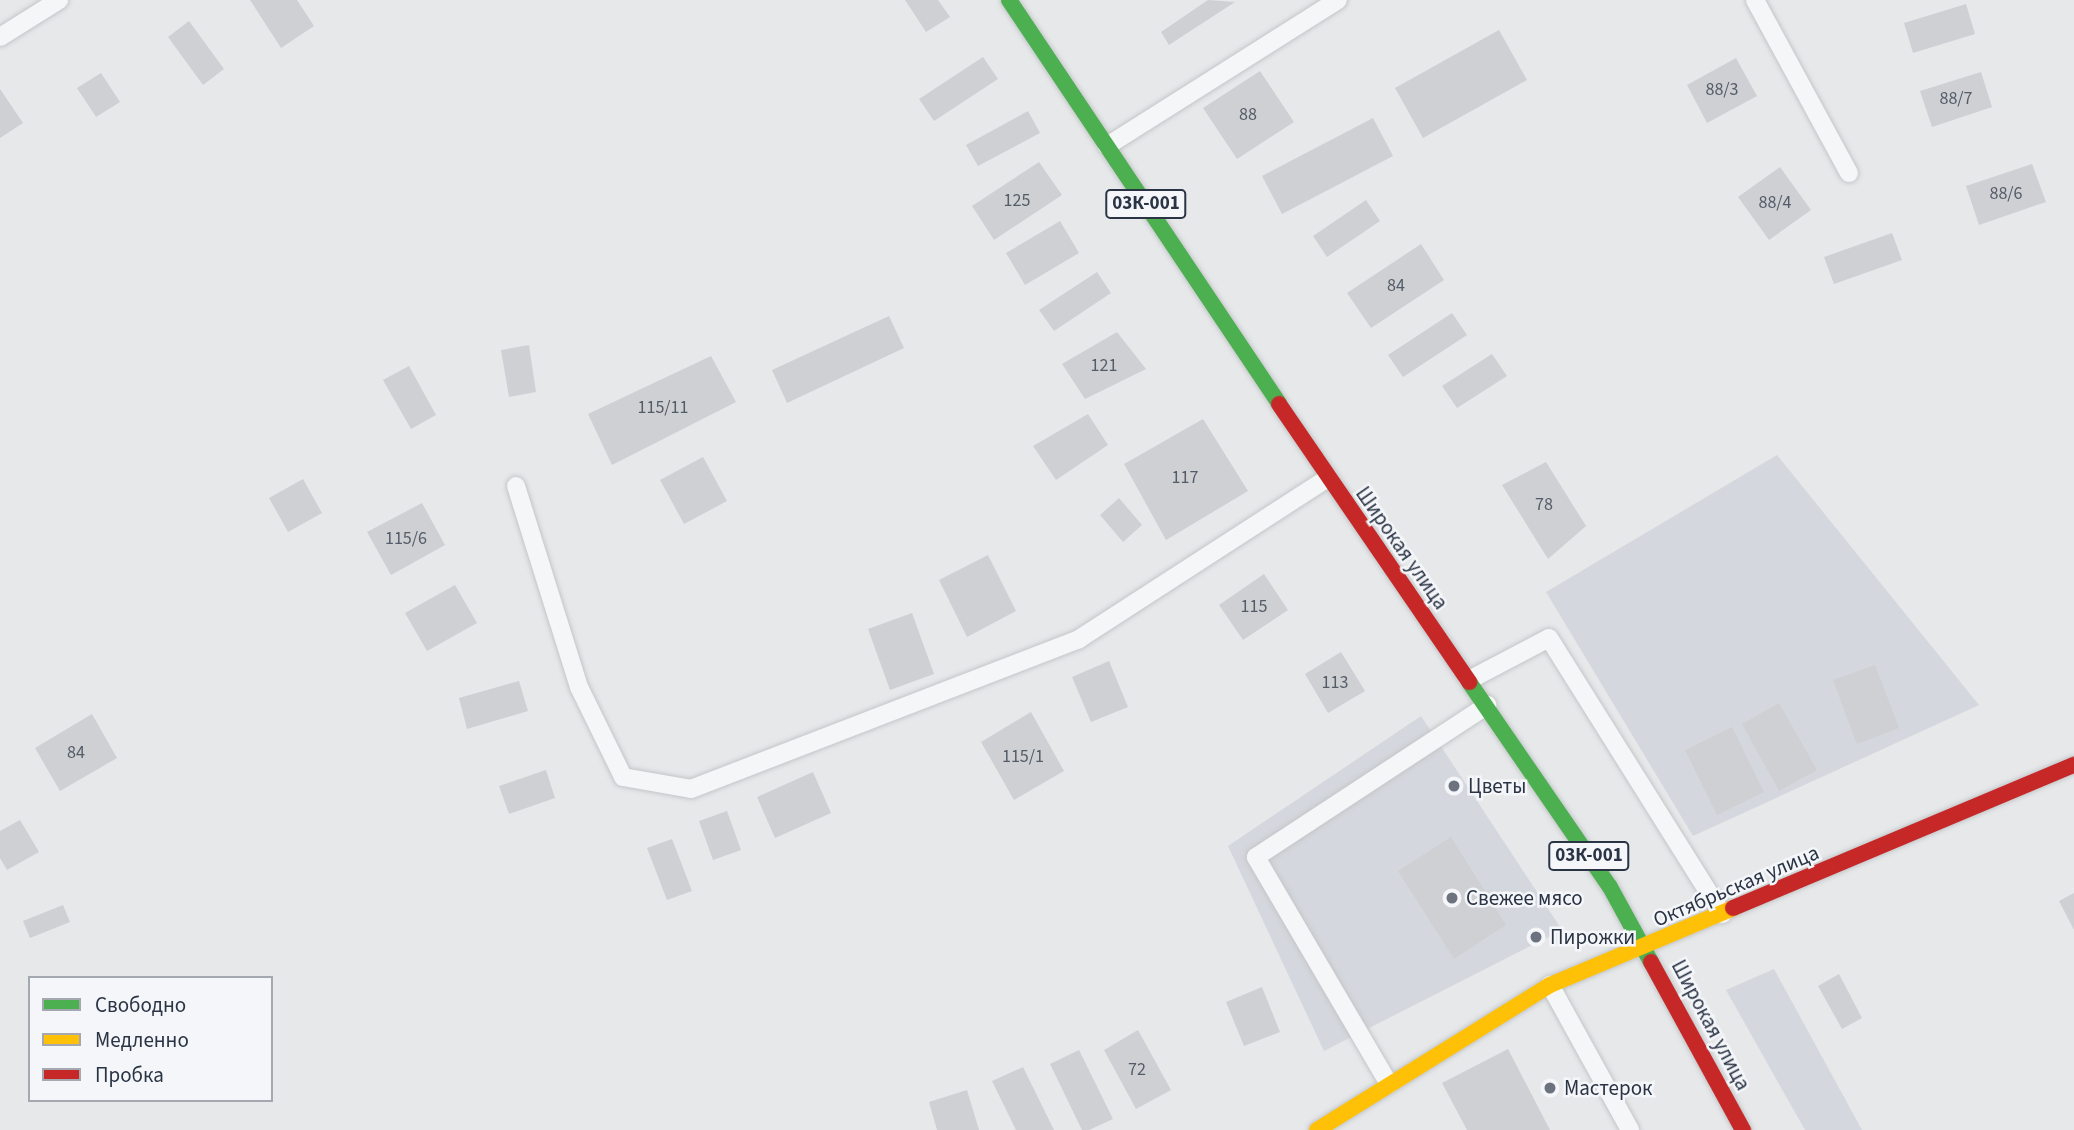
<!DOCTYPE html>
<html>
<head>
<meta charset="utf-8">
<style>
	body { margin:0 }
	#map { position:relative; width:2074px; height:1130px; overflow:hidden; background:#e6e8ea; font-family:"Source Sans 3",sans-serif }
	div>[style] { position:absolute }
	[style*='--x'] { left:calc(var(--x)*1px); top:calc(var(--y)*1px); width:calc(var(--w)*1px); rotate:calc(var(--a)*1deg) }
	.built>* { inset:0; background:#d4d7dd }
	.building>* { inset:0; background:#ced0d3 }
	.roads { filter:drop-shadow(0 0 2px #c4c6c8) drop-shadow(0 0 2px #c4c6c8) }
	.lane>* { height:18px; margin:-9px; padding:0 9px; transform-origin:9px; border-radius:9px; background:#f5f6f7 }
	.fast>* { height:16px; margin:-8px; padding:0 8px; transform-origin:8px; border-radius:8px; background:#4caf50 }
	.slow>* { height:16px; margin:-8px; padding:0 8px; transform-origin:8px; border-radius:8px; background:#ffc107 }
	.jam>* { height:16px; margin:-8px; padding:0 8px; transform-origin:8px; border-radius:8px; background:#c62828 }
	.dots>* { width:19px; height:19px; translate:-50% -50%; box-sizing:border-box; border:4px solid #f4f6f9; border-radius:50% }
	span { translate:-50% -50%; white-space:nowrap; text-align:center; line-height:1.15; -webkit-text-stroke:5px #f4f6f9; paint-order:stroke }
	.number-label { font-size:18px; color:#545c69 }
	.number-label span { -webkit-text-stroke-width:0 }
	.shield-label span { padding:2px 5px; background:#f4f6f9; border:2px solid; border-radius:5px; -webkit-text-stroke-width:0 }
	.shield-label { font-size:19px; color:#2b3445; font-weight:700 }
	.street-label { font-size:21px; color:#2b3445 }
	.poi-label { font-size:21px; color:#2b3445 }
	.left { translate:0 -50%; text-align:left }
	.legend { position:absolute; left:28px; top:976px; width:245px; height:126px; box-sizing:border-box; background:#f4f6f9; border:2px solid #a4a8b1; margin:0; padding:9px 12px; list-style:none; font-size:21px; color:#2b3445 }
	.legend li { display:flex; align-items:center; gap:14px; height:35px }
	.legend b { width:35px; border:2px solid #a4a8b1 }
</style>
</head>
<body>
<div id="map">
	<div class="built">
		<div style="clip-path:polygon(1777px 455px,1979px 705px,1693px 836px,1546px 592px)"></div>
		<div style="clip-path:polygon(1421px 716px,1562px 930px,1324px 1051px,1228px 846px)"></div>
		<div style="clip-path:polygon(1774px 969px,1862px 1130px,1805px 1130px,1726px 990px)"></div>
	</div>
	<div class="building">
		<div style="clip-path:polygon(250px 0,297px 0,314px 26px,281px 48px)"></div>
		<div style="clip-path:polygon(905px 0,938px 0,950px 17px,926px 32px)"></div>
		<div style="clip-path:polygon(1208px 0,1235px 2px,1169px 45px,1161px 32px)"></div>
		<div style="clip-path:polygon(1966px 4px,1975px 34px,1913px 53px,1904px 23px)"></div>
		<div style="clip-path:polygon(189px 21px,224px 69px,203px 85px,168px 37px)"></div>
		<div style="clip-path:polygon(1499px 30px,1527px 80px,1423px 138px,1395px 88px)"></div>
		<div style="clip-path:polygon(983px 57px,998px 79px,934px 121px,919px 99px)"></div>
		<div style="clip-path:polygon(1736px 58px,1757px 96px,1707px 123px,1687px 85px)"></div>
		<div style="clip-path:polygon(1260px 71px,1294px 122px,1237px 159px,1203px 108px)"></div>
		<div style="clip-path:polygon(1981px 72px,1992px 107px,1932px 127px,1920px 91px)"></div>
		<div style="clip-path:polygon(101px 73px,120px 102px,96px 117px,77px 88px)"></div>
		<div style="clip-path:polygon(0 89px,23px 123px,0 138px)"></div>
		<div style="clip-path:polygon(1028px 111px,1040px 133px,978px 166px,966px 145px)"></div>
		<div style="clip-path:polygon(1373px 118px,1393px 156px,1282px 214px,1262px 176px)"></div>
		<div style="clip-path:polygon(1039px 162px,1062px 195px,994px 240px,972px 206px)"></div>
		<div style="clip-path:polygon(2032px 164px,2046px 202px,1979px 225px,1966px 186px)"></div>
		<div style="clip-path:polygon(1780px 167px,1811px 210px,1769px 240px,1738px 197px)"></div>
		<div style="clip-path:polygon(1366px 200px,1380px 221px,1327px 257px,1313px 236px)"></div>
		<div style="clip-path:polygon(1060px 221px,1079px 253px,1025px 285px,1006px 253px)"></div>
		<div style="clip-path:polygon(1892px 233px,1902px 260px,1834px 284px,1824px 257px)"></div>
		<div style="clip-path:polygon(1421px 244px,1444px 280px,1371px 328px,1347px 293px)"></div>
		<div style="clip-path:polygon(1097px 272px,1111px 293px,1054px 331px,1039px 310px)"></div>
		<div style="clip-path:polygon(1452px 313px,1467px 335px,1403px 377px,1388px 355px)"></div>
		<div style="clip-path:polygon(889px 316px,904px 348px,787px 403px,772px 370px)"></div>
		<div style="clip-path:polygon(1117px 332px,1146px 369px,1085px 399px,1062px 364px)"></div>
		<div style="clip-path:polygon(529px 345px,536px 392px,509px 397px,501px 350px)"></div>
		<div style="clip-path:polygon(1492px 354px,1507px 376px,1457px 408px,1442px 386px)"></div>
		<div style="clip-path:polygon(711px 356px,736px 402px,612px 465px,588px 414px)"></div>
		<div style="clip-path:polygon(409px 366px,436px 415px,411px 429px,383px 380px)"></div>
		<div style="clip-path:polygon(1088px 414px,1108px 445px,1056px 480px,1033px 446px)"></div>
		<div style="clip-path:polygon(1203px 419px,1248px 491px,1166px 540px,1124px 464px)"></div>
		<div style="clip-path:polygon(703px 457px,727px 501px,684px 524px,660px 480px)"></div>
		<div style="clip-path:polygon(1546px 462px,1586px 526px,1548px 559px,1502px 485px)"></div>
		<div style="clip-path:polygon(303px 479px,322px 513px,288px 532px,269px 498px)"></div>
		<div style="clip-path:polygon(1119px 498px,1142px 525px,1123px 542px,1100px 515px)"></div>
		<div style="clip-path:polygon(422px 503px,445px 545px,391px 575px,367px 532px)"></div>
		<div style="clip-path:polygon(988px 555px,1016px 611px,967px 637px,939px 580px)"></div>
		<div style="clip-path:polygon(1264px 574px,1288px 610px,1243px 640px,1219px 605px)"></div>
		<div style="clip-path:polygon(455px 585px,477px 623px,427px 651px,405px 613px)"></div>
		<div style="clip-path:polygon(912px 613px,934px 674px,890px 690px,868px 629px)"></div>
		<div style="clip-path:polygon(1341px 652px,1365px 691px,1328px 713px,1305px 674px)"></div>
		<div style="clip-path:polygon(1109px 661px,1128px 707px,1091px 722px,1072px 677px)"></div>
		<div style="clip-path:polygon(1875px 665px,1899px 728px,1857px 744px,1833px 680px)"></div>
		<div style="clip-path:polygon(519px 681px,528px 711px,467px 729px,459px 698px)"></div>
		<div style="clip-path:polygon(1779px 703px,1817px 770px,1779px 791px,1742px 724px)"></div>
		<div style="clip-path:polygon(1031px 712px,1064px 771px,1014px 800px,981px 742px)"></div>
		<div style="clip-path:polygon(92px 714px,117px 758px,60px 791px,35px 748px)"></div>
		<div style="clip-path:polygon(1732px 727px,1764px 792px,1717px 815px,1685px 750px)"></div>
		<div style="clip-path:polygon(546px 770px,555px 798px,509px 814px,499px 786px)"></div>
		<div style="clip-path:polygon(813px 772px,831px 813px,775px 838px,757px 797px)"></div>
		<div style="clip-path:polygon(727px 811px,741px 850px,713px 860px,699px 821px)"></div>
		<div style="clip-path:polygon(20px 820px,39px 852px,7px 870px,0 858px,0 831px)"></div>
		<div style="clip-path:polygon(1451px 837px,1506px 925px,1454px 959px,1398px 871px)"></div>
		<div style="clip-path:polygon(672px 839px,692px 891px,667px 900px,647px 848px)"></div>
		<div style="clip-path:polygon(2074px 893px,2074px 930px,2059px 901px)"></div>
		<div style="clip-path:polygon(63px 905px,70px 922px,30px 938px,23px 921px)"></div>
		<div style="clip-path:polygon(1839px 974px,1862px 1018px,1842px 1029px,1818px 986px)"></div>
		<div style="clip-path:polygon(1262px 987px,1280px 1032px,1244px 1046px,1226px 1002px)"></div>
		<div style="clip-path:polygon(1138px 1030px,1171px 1090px,1136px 1109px,1104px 1050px)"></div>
		<div style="clip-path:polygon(1508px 1049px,1550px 1130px,1467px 1130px,1442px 1083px)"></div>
		<div style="clip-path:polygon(1079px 1050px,1113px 1119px,1089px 1130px,1082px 1130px,1050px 1064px)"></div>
		<div style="clip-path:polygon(1023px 1067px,1054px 1130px,1016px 1130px,992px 1081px)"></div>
		<div style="clip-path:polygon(967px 1090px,979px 1130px,937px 1130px,929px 1102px)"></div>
	</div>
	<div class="roads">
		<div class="lane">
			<div style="--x:1755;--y:0;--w:197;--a:61.5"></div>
			<div style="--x:0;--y:37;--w:70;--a:-32.1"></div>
			<div style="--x:1107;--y:146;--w:273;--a:-32.3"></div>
			<div style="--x:516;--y:486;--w:211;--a:72.6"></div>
			<div style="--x:579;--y:687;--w:100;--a:63.9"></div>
			<div style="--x:623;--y:777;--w:69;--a:10"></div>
			<div style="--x:691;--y:789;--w:416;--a:-21.1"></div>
			<div style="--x:1079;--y:639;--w:297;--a:-32.9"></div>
			<div style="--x:1469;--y:680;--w:90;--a:-27.7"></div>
			<div style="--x:1549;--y:638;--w:326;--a:57.9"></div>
			<div style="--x:1550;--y:985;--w:166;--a:61.1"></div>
			<div style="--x:1389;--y:1084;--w:263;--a:-120.4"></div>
			<div style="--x:1256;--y:857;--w:277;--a:-33.3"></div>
		</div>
		<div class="fast">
			<div style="--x:1009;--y:0;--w:486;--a:56.2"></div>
			<div style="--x:1469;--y:682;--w:249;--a:55.5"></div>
			<div style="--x:1610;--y:887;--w:85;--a:61.3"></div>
		</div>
		<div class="slow">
			<div style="--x:1317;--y:1130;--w:274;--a:-31.9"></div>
			<div style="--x:1550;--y:985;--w:199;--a:-22.8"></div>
		</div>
		<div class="jam">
			<div style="--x:1279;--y:404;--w:337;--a:55.6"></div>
			<div style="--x:1733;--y:908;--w:370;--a:-22.8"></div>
			<div style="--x:1651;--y:962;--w:192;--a:61.3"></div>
		</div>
	</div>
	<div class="dots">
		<div style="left:1454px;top:786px;background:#6c737f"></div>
		<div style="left:1452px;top:898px;background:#6c737f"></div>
		<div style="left:1536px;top:937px;background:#6c737f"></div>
		<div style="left:1550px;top:1088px;background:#6c737f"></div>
	</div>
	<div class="number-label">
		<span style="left:1722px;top:90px">88/3</span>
		<span style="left:1956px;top:99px">88/7</span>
		<span style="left:1248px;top:115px">88</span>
		<span style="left:2006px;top:194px">88/6</span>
		<span style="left:1017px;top:201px">125</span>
		<span style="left:1775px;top:203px">88/4</span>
		<span style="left:1396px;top:286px">84</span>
		<span style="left:1104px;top:366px">121</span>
		<span style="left:663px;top:408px">115/11</span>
		<span style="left:1185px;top:478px">117</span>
		<span style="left:1544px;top:505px">78</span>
		<span style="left:406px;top:539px">115/6</span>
		<span style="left:1254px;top:607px">115</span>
		<span style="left:1335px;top:683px">113</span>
		<span style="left:76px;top:753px">84</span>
		<span style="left:1023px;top:757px">115/1</span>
		<span style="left:1137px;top:1070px">72</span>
	</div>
	<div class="shield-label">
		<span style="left:1146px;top:204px">03К-001</span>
		<span style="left:1589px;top:856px">03К-001</span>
	</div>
	<div class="street-label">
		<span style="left:1402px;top:548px;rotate:55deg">Широкая улица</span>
		<span style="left:1736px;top:886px;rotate:-23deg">Октябрьская улица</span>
		<span style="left:1711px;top:1025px;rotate:62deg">Широкая улица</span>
	</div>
	<div class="poi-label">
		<span class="left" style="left:1468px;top:786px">Цветы</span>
		<span class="left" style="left:1466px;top:898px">Свежее мясо</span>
		<span class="left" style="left:1550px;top:937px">Пирожки</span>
		<span class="left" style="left:1564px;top:1088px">Мастерок</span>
	</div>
	<ul class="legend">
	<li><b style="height:9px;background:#4caf50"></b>Свободно</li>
	<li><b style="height:9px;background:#ffc107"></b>Медленно</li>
	<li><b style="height:9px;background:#c62828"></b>Пробка</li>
	</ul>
</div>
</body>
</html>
